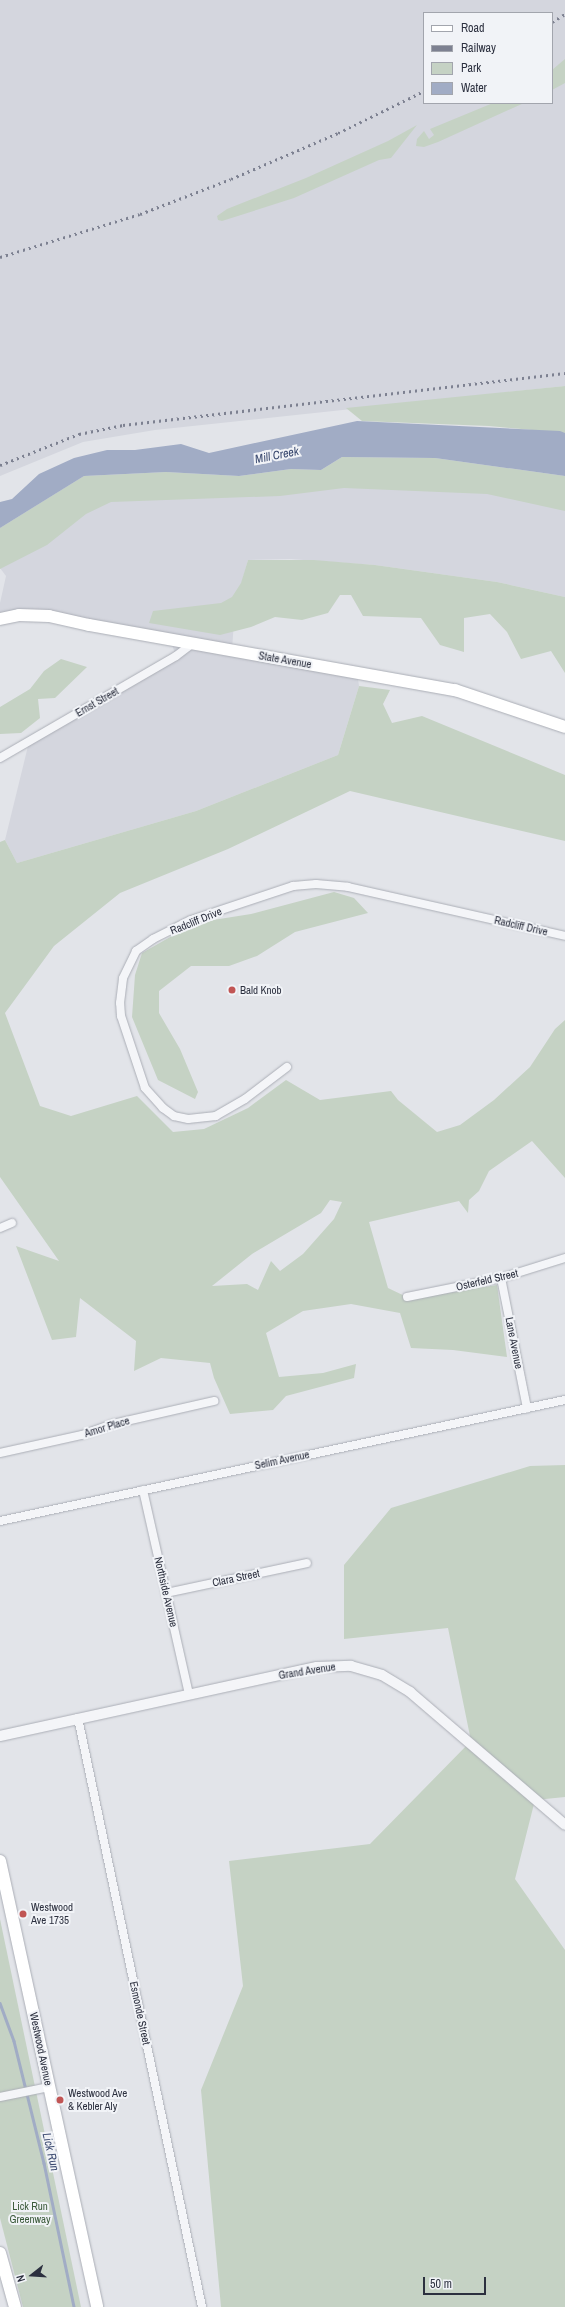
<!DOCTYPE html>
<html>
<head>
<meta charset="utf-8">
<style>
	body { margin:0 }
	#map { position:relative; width:565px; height:2307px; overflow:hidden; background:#e2e4e9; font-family:"Archivo Narrow",sans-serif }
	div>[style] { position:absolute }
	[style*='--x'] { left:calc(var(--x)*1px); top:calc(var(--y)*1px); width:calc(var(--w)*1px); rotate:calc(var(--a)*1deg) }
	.built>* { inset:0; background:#d4d6de }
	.green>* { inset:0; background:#c5d2c4 }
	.water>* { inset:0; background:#a1acc5 }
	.stream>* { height:2.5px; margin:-1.25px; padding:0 1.25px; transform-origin:1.25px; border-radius:1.25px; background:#a1acc5 }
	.roads { filter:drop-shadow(0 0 1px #abaeb6) drop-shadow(0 0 1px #abaeb6) }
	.minor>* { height:8px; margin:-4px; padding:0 4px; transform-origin:4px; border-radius:4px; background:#f4f5f8 }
	.tertiary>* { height:10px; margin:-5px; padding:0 5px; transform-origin:5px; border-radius:5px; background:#f4f5f8 }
	.secondary>* { height:12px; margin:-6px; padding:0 6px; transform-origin:6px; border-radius:6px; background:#fff }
	.rail>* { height:2.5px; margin-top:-1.25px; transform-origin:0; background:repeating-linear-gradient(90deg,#7d8191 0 2px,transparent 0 6px) }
	.dots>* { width:11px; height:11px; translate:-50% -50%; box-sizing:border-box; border:2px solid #f1f3f7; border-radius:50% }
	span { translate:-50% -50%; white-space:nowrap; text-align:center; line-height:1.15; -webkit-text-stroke:4px #f1f3f7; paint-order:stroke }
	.street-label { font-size:11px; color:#2c303f }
	.poi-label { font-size:11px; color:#2c303f }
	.left { translate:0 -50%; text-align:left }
	.park-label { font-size:11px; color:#3b5a3a }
	.water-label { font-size:12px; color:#3a496f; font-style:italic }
	.legend { position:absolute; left:423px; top:12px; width:130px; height:92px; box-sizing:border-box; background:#f1f3f7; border:1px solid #a2a5ad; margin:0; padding:5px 7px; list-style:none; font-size:12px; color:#2c303f }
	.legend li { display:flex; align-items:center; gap:8px; height:20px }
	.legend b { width:20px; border:1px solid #a2a5ad }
	.north { position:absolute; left:12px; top:2255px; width:40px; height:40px; -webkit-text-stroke:3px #f1f3f7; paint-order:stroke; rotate:253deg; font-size:11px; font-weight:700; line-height:16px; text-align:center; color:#2c303f }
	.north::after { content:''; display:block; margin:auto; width:14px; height:18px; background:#2c303f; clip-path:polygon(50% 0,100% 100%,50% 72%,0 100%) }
	.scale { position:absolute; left:423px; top:2277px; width:63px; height:18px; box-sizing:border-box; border:2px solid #2c303f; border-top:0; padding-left:5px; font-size:12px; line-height:14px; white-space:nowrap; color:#2c303f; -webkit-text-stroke:3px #f1f3f7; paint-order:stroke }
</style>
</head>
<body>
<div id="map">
	<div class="built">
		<div style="clip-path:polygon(evenodd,0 0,565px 0,565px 386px,155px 430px,83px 442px,0 476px,0 0,424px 13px,552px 13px,552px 103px,424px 103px,424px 13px)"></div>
		<div style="clip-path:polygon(84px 476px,565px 476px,565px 597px,497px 582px,375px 565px,290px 559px,248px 560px,235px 607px,232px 650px,357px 672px,359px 686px,338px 755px,196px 811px,17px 863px,5px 840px,29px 742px,176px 656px,170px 639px,49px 616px,0 619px,0 603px,6px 576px,0 568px,0 528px)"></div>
	</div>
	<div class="green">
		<div style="clip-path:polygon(565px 59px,565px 83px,552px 90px,552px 70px)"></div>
		<div style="clip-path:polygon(493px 103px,524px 103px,438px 142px,424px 147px,416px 146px,417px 139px,424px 131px,429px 139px,434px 135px,430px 129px)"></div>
		<div style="clip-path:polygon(417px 125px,391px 158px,379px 160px,294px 198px,222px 221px,218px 220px,217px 216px,227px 209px,306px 178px,388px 141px)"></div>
		<div style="clip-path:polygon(565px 386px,565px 433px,489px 426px,362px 421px,346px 408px)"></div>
		<div style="clip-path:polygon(342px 457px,435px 458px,565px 476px,565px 511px,487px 494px,344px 488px,280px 496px,111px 502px,86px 514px,47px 545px,0 569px,0 528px,84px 476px,166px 472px,239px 476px,291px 469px,321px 470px)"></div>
		<div style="clip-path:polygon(248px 560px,314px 560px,375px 565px,497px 582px,565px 597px,565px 673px,551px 651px,521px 659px,507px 632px,490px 614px,464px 618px,464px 652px,440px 645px,421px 618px,363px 616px,351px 595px,340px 595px,328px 613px,302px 620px,275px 617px,251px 627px,220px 635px,149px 623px,153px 611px,221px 603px,232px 597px,241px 583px)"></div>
		<div style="clip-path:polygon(61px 659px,87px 667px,55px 698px,38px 699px,40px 718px,21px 733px,0 734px,0 707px,30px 689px,44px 671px)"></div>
		<div style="clip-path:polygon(evenodd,359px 686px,390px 690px,383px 704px,392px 723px,422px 716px,565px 775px,565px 841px,350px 791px,228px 849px,120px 893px,54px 946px,5px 1013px,40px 1106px,71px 1116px,137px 1096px,173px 1132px,204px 1129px,248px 1108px,286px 1080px,320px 1100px,391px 1091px,398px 1100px,437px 1132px,460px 1125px,494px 1100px,530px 1067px,555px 1029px,565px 1020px,565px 1178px,532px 1141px,489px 1171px,479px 1191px,469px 1200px,468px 1213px,459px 1201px,369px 1222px,388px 1288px,411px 1299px,497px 1285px,507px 1357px,453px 1350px,411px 1348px,400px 1313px,351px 1304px,303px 1311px,266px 1333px,279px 1377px,323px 1373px,356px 1364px,354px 1378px,286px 1396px,273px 1410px,230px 1414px,214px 1378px,210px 1363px,161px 1358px,134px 1371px,136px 1341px,80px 1298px,76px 1337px,52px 1340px,16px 1246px,59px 1261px,0 1177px,0 842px,5px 840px,17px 863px,196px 811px,338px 755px,359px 686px,330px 1200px,342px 1202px,334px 1219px,303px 1254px,280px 1271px,271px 1261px,258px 1290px,247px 1284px,212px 1286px,252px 1254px,321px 1213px,330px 1200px)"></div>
		<div style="clip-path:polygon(334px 892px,354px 898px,368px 913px,295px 932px,257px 956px,229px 966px,191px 966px,159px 991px,159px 1013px,180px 1049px,198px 1092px,195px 1099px,158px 1080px,132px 1017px,135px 975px,142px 953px,172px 936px,213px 920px,251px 914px)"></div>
		<div style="clip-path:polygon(565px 1465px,565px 1797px,535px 1800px,515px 1879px,565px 1950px,565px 2307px,221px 2307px,201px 2090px,243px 1986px,229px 1861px,370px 1844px,471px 1741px,448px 1628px,344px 1639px,344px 1565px,391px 1508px,530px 1466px)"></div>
		<div style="clip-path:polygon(0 1919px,81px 2307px,23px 2307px,0 2218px)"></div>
	</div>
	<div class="water">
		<div style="clip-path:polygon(357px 421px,560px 431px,565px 433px,565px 476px,435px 458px,342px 457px,321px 470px,291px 469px,239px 476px,166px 472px,84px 476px,0 528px,0 502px,12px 499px,39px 474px,74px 458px,107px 450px,135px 450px,181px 444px,209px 453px)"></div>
	</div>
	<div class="stream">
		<div style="--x:0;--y:2003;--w:40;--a:69.8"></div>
		<div style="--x:14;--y:2041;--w:126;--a:76.2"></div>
		<div style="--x:44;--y:2163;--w:147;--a:78.2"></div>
	</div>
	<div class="roads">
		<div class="minor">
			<div style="--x:0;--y:758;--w:203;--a:-30.1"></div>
			<div style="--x:176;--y:656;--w:21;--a:-37"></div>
			<div style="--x:287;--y:1067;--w:53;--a:142.7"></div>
			<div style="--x:245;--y:1099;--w:34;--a:150"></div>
			<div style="--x:216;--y:1116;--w:28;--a:174"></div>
			<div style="--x:188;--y:1119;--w:14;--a:-168"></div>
			<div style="--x:174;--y:1116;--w:14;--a:-144"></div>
			<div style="--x:163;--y:1108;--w:27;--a:-132"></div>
			<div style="--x:145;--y:1088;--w:76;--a:-108.4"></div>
			<div style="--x:121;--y:1016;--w:13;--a:-94"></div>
			<div style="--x:120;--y:1003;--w:25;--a:-83"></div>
			<div style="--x:123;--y:978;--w:30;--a:-64"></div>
			<div style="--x:136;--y:951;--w:21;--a:-35"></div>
			<div style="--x:153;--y:939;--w:42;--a:-26.6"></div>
			<div style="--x:191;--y:920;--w:108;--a:-18.4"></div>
			<div style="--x:293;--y:886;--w:23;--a:-5"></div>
			<div style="--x:316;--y:884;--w:32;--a:5"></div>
			<div style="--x:348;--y:887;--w:222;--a:12.7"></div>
			<div style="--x:0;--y:1228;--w:13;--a:-23"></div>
			<div style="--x:501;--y:1278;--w:133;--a:78.7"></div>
			<div style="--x:407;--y:1297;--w:96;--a:-11.4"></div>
			<div style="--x:501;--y:1278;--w:67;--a:-17.4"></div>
			<div style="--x:0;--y:1453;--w:84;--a:-12.4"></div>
			<div style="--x:82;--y:1435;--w:33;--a:-20"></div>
			<div style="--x:113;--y:1424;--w:104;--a:-12.8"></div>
			<div style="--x:143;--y:1490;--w:209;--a:77.3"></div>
			<div style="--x:0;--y:1521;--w:578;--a:-12.09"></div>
			<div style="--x:166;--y:1593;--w:144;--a:-12"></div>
			<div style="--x:78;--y:1718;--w:602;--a:78.11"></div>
			<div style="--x:0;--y:2097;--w:50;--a:-11.5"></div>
		</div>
		<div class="tertiary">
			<div style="--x:0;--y:1736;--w:324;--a:-12.3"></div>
			<div style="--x:317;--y:1667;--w:34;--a:-2"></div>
			<div style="--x:351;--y:1666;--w:32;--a:16"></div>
			<div style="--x:382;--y:1675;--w:33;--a:31"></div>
			<div style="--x:410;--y:1692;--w:204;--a:40.6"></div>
		</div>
		<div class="secondary">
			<div style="--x:0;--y:619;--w:19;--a:-12"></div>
			<div style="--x:19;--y:615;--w:30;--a:2"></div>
			<div style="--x:49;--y:616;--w:41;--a:12.7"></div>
			<div style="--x:89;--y:625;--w:372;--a:10.1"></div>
			<div style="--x:455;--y:690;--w:116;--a:18.6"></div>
			<div style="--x:0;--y:1861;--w:456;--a:77.7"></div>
			<div style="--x:0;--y:2253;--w:56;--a:74.5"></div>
		</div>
	</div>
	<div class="rail">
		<div style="--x:552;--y:22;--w:15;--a:-32"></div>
		<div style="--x:0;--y:257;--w:146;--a:-17.1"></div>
		<div style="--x:140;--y:214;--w:97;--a:-21"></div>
		<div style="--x:231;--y:179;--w:116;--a:-23.3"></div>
		<div style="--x:338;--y:133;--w:96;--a:-26"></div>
		<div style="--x:0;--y:465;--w:85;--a:-21.4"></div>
		<div style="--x:79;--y:434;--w:45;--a:-11.6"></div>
		<div style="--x:123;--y:425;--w:445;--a:-6.7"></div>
	</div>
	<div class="dots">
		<div style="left:232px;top:990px;background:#c15554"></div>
		<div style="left:23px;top:1914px;background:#c15554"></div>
		<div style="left:60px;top:2100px;background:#c15554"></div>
	</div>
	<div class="street-label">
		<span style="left:285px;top:660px;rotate:10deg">State Avenue</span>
		<span style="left:97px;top:702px;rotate:-30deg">Ernst Street</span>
		<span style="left:196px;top:921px;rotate:-22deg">Radcliff Drive</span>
		<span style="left:521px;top:926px;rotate:13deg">Radcliff Drive</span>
		<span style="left:487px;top:1280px;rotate:-13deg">Osterfeld Street</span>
		<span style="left:514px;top:1343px;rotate:79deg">Lane Avenue</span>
		<span style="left:107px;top:1427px;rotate:-17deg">Amor Place</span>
		<span style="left:282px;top:1460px;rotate:-12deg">Selim Avenue</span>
		<span style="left:236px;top:1578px;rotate:-12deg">Clara Street</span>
		<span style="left:166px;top:1592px;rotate:77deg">Northside Avenue</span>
		<span style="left:307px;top:1671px;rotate:-9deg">Grand Avenue</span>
		<span style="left:140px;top:2013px;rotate:78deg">Esmonde Street</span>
		<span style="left:41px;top:2049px;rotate:78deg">Westwood Avenue</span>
	</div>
	<div class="poi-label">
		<span class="left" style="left:240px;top:990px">Bald Knob</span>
		<span class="left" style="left:31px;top:1914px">Westwood<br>Ave 1735</span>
		<span class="left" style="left:68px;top:2100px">Westwood Ave<br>&amp; Kebler Aly</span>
	</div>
	<div class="park-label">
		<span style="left:30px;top:2213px">Lick Run<br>Greenway</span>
	</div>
	<div class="water-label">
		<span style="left:277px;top:456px;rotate:-11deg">Mill Creek</span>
		<span style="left:50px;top:2152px;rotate:77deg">Lick Run</span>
	</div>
	<ul class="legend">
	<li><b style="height:5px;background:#fff"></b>Road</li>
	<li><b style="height:5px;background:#7d8191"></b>Railway</li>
	<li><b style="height:11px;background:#c5d2c4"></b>Park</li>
	<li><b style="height:11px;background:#a1acc5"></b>Water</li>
	</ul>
	<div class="north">N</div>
	<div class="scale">50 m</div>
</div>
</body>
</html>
